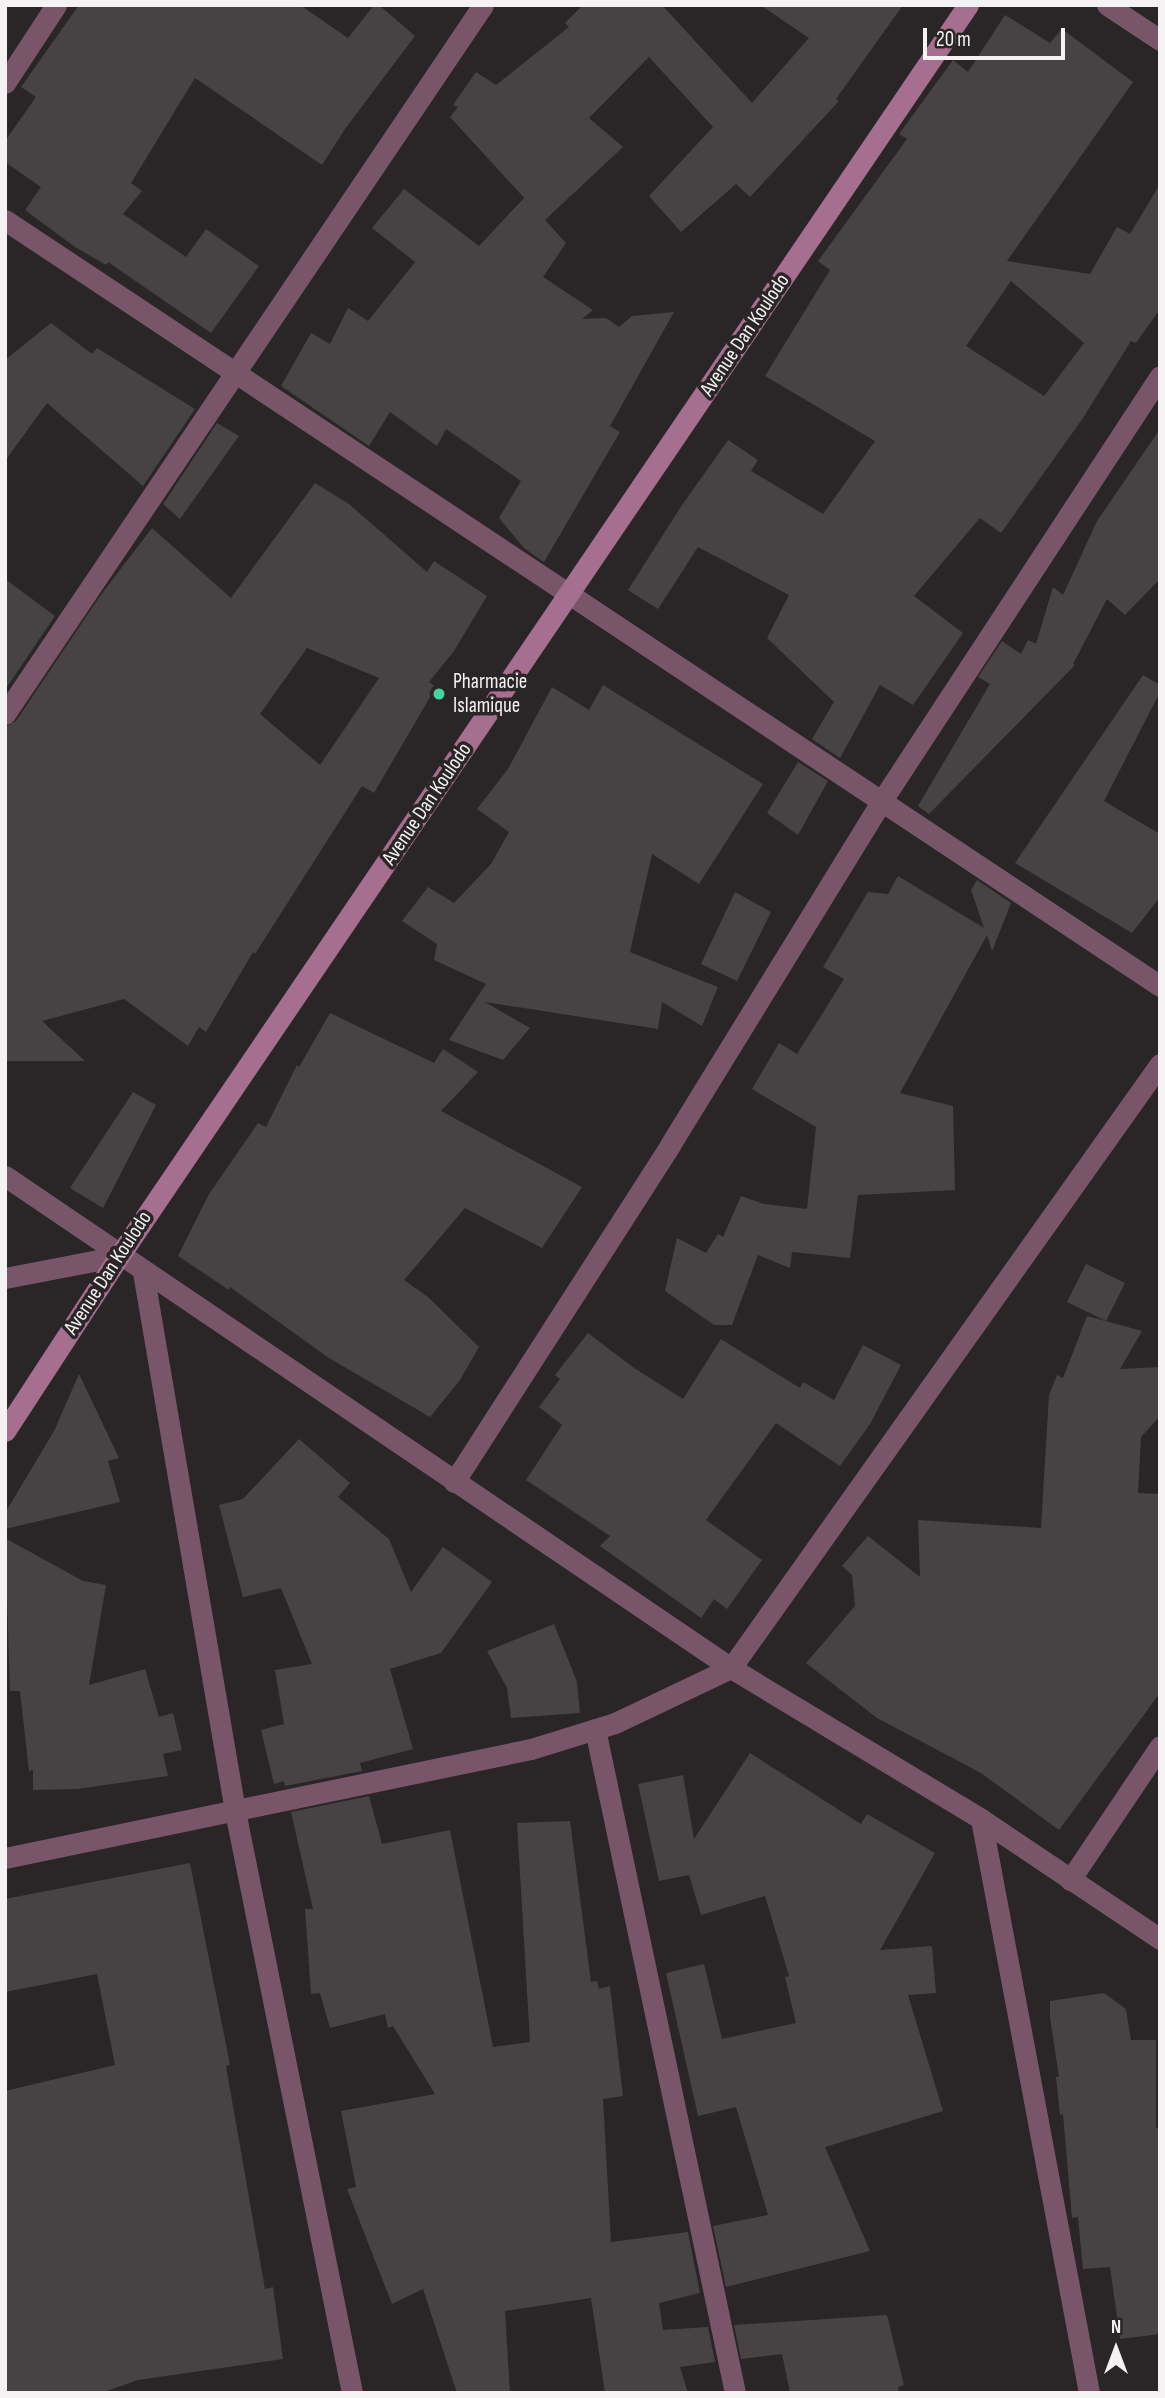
<!DOCTYPE html>
<html>
<head>
<meta charset="utf-8">
<style>
	body { margin:0 }
	#map { position:relative; width:1165px; height:2398px; overflow:hidden; background:#2a2628; font-family:"Sofia Sans Condensed",sans-serif }
	div>[style] { position:absolute }
	[style*='--x'] { left:calc(var(--x)*1px); top:calc(var(--y)*1px); width:calc(var(--w)*1px); rotate:calc(var(--a)*1deg) }
	.building>* { inset:0; background:#474244 }
	.street>* { height:21px; margin:-10.5px; padding:0 10.5px; transform-origin:10.5px; border-radius:10.5px; background:#795569 }
	.secondary>* { height:21px; margin:-10.5px; padding:0 10.5px; transform-origin:10.5px; border-radius:10.5px; background:#a66e8f }
	.dots>* { width:19px; height:19px; translate:-50% -50%; box-sizing:border-box; border:4px solid #2a2628; border-radius:50% }
	span { translate:-50% -50%; white-space:nowrap; text-align:center; line-height:1.15; -webkit-text-stroke:7px #2a2628; paint-order:stroke }
	.street-label { font-size:21px; color:#f5f2f4 }
	.poi-label { font-size:21px; color:#f5f2f4 }
	.left { translate:0 -50%; text-align:left }
	.frame { position:absolute; inset:0; border:7px solid #f5f2f4; pointer-events:none }
	.north { position:absolute; left:1081px; top:2314px; width:70px; height:70px; -webkit-text-stroke:5px #2a2628; paint-order:stroke; rotate:0deg; font-size:19px; font-weight:700; line-height:28px; text-align:center; color:#f5f2f4 }
	.north::after { content:''; display:block; margin:auto; width:24px; height:32px; background:#f5f2f4; clip-path:polygon(50% 0,100% 100%,50% 72%,0 100%) }
	.scale { position:absolute; left:923px; top:28px; width:142px; height:32px; box-sizing:border-box; border:4px solid #f5f2f4; border-top:0; padding-left:9px; font-size:21px; line-height:24px; white-space:nowrap; color:#f5f2f4; -webkit-text-stroke:5px #2a2628; paint-order:stroke }
</style>
</head>
<body>
<div id="map">
	<div class="building">
		<div style="clip-path:polygon(79px 5px,300px 5px,348px 38px,374px 5px,379px 5px,415px 36px,345px 129px,322px 165px,195px 78px,131px 183px,142px 191px,123px 214px,186px 257px,206px 229px,259px 266px,211px 333px,108px 262px,106px 265px,75px 247px,25px 210px,41px 187px,5px 162px,5px 141px,36px 97px,21px 87px)"></div>
		<div style="clip-path:polygon(583px 5px,662px 5px,752px 103px,809px 38px,760px 5px,903px 5px,836px 99px,839px 101px,750px 197px,736px 184px,681px 232px,649px 196px,713px 127px,649px 57px,589px 118px,623px 147px,545px 220px,566px 243px,543px 277px,593px 310px,582px 319px,606px 318px,619px 327px,632px 316px,674px 312px,610px 426px,620px 432px,544px 562px,524px 548px,499px 518px,521px 481px,446px 429px,437px 446px,390px 412px,369px 446px,281px 386px,311px 333px,330px 344px,348px 308px,368px 321px,415px 262px,372px 228px,404px 189px,479px 246px,524px 198px,538px 213px,450px 117px,458px 107px,453px 105px,476px 72px,496px 85px,569px 27px,565px 23px)"></div>
		<div style="clip-path:polygon(evenodd,1005px 15px,1050px 43px,1062px 29px,1133px 82px,1007px 261px,1090px 274px,1117px 227px,1130px 234px,1160px 184px,1160px 309px,1136px 343px,1131px 341px,1083px 418px,1001px 533px,980px 518px,914px 596px,963px 633px,913px 705px,880px 685px,840px 758px,812px 739px,834px 702px,767px 638px,789px 595px,698px 547px,658px 609px,628px 590px,680px 508px,728px 440px,758px 460px,751px 471px,823px 514px,875px 441px,765px 376px,830px 270px,818px 261px,907px 139px,899px 134px,953px 60px,968px 72px,1005px 15px,1011px 281px,1084px 343px,1044px 396px,966px 346px,1011px 281px)"></div>
		<div style="clip-path:polygon(51px 323px,92px 354px,97px 348px,195px 409px,143px 486px,47px 403px,5px 461px,5px 360px)"></div>
		<div style="clip-path:polygon(217px 423px,239px 436px,180px 519px,163px 504px)"></div>
		<div style="clip-path:polygon(1160px 429px,1160px 579px,1125px 615px,1107px 599px,1073px 664px,1075px 665px,929px 814px,918px 806px,990px 684px,978px 677px,1002px 641px,1021px 654px,1028px 640px,1036px 644px,1053px 587px,1063px 595px,1097px 521px)"></div>
		<div style="clip-path:polygon(evenodd,315px 483px,349px 504px,427px 572px,434px 561px,487px 596px,454px 651px,429px 682px,436px 687px,374px 793px,362px 786px,255px 954px,253px 952px,206px 1032px,199px 1027px,188px 1046px,124px 999px,42px 1021px,85px 1061px,5px 1061px,5px 727px,16px 721px,100px 596px,152px 528px,231px 598px,315px 483px,307px 648px,379px 678px,320px 765px,260px 714px,307px 648px)"></div>
		<div style="clip-path:polygon(5px 579px,55px 616px,5px 690px)"></div>
		<div style="clip-path:polygon(1143px 675px,1160px 685px,1160px 692px,1104px 801px,1160px 834px,1160px 897px,1132px 933px,1015px 863px)"></div>
		<div style="clip-path:polygon(603px 685px,763px 784px,699px 884px,652px 854px,630px 952px,718px 987px,702px 1026px,662px 1002px,658px 1029px,485px 1002px,530px 1028px,503px 1060px,449px 1040px,486px 984px,434px 960px,437px 944px,402px 921px,428px 887px,454px 903px,491px 864px,509px 832px,477px 809px,508px 769px,552px 687px,589px 710px)"></div>
		<div style="clip-path:polygon(798px 762px,828px 781px,798px 835px,767px 813px)"></div>
		<div style="clip-path:polygon(898px 876px,984px 928px,971px 890px,977px 880px,1011px 903px,992px 951px,987px 935px,900px 1093px,953px 1106px,955px 1190px,858px 1195px,850px 1258px,792px 1252px,790px 1268px,758px 1255px,732px 1325px,714px 1325px,665px 1291px,677px 1238px,706px 1253px,718px 1234px,723px 1237px,741px 1196px,764px 1204px,807px 1209px,816px 1127px,752px 1089px,779px 1043px,797px 1054px,844px 979px,823px 967px,868px 892px,888px 894px)"></div>
		<div style="clip-path:polygon(735px 892px,771px 912px,737px 981px,701px 964px)"></div>
		<div style="clip-path:polygon(330px 1013px,434px 1063px,443px 1049px,478px 1072px,441px 1111px,582px 1187px,542px 1248px,465px 1208px,404px 1280px,428px 1297px,479px 1347px,460px 1380px,430px 1417px,329px 1358px,230px 1287px,229px 1290px,178px 1256px,209px 1194px,258px 1123px,266px 1127px,297px 1065px,299px 1067px)"></div>
		<div style="clip-path:polygon(133px 1092px,156px 1105px,103px 1208px,70px 1188px)"></div>
		<div style="clip-path:polygon(1086px 1264px,1125px 1283px,1106px 1321px,1067px 1302px)"></div>
		<div style="clip-path:polygon(1087px 1316px,1142px 1331px,1120px 1369px,1160px 1367px,1160px 1416px,1141px 1437px,1138px 1493px,1160px 1494px,1160px 1693px,1059px 1830px,981px 1773px,877px 1718px,806px 1663px,855px 1606px,852px 1575px,842px 1566px,868px 1536px,920px 1577px,918px 1520px,1041px 1528px,1049px 1395px,1057px 1375px,1063px 1378px)"></div>
		<div style="clip-path:polygon(588px 1333px,634px 1368px,683px 1399px,721px 1339px,800px 1388px,803px 1382px,834px 1400px,863px 1345px,901px 1365px,870px 1424px,840px 1466px,776px 1423px,706px 1520px,762px 1560px,727px 1609px,714px 1599px,701px 1618px,600px 1546px,610px 1536px,526px 1480px,562px 1425px,539px 1407px,560px 1379px,555px 1375px)"></div>
		<div style="clip-path:polygon(79px 1374px,119px 1458px,108px 1461px,120px 1502px,5px 1529px,5px 1513px,54px 1431px)"></div>
		<div style="clip-path:polygon(299px 1439px,350px 1483px,338px 1497px,389px 1539px,411px 1592px,443px 1547px,492px 1582px,441px 1653px,390px 1669px,413px 1749px,360px 1763px,362px 1771px,285px 1786px,284px 1781px,274px 1784px,261px 1730px,284px 1724px,275px 1670px,312px 1664px,281px 1588px,243px 1597px,219px 1505px,243px 1499px)"></div>
		<div style="clip-path:polygon(5px 1538px,83px 1581px,106px 1585px,89px 1685px,145px 1669px,159px 1717px,173px 1713px,182px 1750px,163px 1754px,168px 1776px,77px 1789px,33px 1790px,33px 1770px,29px 1771px,20px 1691px,10px 1691px)"></div>
		<div style="clip-path:polygon(554px 1624px,577px 1682px,580px 1713px,511px 1718px,507px 1688px,487px 1651px)"></div>
		<div style="clip-path:polygon(750px 1753px,861px 1824px,867px 1814px,935px 1853px,880px 1950px,932px 1946px,936px 1993px,908px 1995px,943px 2111px,825px 2147px,870px 2251px,726px 2287px,713px 2226px,768px 2215px,736px 2107px,698px 2116px,666px 1973px,704px 1964px,722px 2039px,796px 2023px,785px 1977px,789px 1976px,765px 1896px,701px 1915px,689px 1875px,659px 1881px,638px 1784px,683px 1775px,694px 1839px)"></div>
		<div style="clip-path:polygon(369px 1796px,382px 1844px,450px 1830px,493px 2047px,530px 2042px,517px 1823px,570px 1821px,591px 1982px,597px 1981px,599px 1989px,610px 1986px,623px 2096px,603px 2099px,611px 2242px,688px 2232px,700px 2293px,659px 2303px,663px 2330px,708px 2327px,715px 2362px,680px 2367px,688px 2393px,605px 2393px,591px 2298px,505px 2311px,510px 2393px,457px 2393px,423px 2289px,392px 2304px,347px 2189px,356px 2187px,341px 2111px,435px 2094px,393px 2026px,388px 2028px,385px 2014px,330px 2028px,320px 1993px,311px 1994px,305px 1909px,313px 1909px,291px 1812px)"></div>
		<div style="clip-path:polygon(190px 1863px,230px 2065px,226px 2066px,265px 2289px,273px 2287px,283px 2359px,138px 2380px,101px 2393px,5px 2393px,5px 2091px,115px 2065px,97px 1974px,5px 1992px,5px 1899px)"></div>
		<div style="clip-path:polygon(1104px 1993px,1126px 2009px,1131px 2040px,1156px 2040px,1156px 2128px,1160px 2127px,1160px 2334px,1120px 2339px,1110px 2267px,1083px 2269px,1078px 2217px,1072px 2218px,1063px 2114px,1060px 2115px,1056px 2077px,1059px 2077px,1050px 2017px,1050px 2001px)"></div>
		<div style="clip-path:polygon(887px 2315px,904px 2385px,898px 2387px,899px 2393px,790px 2393px,782px 2354px,741px 2359px,734px 2325px)"></div>
	</div>
	<div class="street">
		<div style="--x:1107;--y:5;--w:64;--a:33.4"></div>
		<div style="--x:5;--y:83;--w:93;--a:-56.8"></div>
		<div style="--x:5;--y:220;--w:1386;--a:33.55"></div>
		<div style="--x:5;--y:714;--w:855;--a:-56.01"></div>
		<div style="--x:5;--y:1176;--w:877;--a:34.12"></div>
		<div style="--x:731;--y:1668;--w:292;--a:31.1"></div>
		<div style="--x:981;--y:1819;--w:216;--a:33.8"></div>
		<div style="--x:143;--y:1272;--w:547;--a:80.31"></div>
		<div style="--x:235;--y:1811;--w:594;--a:78.63"></div>
		<div style="--x:5;--y:1278;--w:116;--a:-10.9"></div>
		<div style="--x:454;--y:1482;--w:400;--a:-57.3"></div>
		<div style="--x:670;--y:1145;--w:403;--a:-58.4"></div>
		<div style="--x:881;--y:802;--w:509;--a:-56.78"></div>
		<div style="--x:595;--y:1729;--w:679;--a:78.09"></div>
		<div style="--x:981;--y:1819;--w:584;--a:79.34"></div>
		<div style="--x:5;--y:1858;--w:537;--a:-11.71"></div>
		<div style="--x:531;--y:1749;--w:88;--a:-17.2"></div>
		<div style="--x:615;--y:1723;--w:128;--a:-25.4"></div>
		<div style="--x:731;--y:1668;--w:741;--a:-54.62"></div>
		<div style="--x:1070;--y:1880;--w:161;--a:-56.1"></div>
	</div>
	<div class="secondary">
		<div style="--x:5;--y:1431;--w:209;--a:-56.9"></div>
		<div style="--x:119;--y:1256;--w:1512;--a:-55.84"></div>
	</div>
	<div class="dots">
		<div style="left:439px;top:694px;background:#45d49f"></div>
	</div>
	<div class="street-label">
		<span style="left:745px;top:335px;rotate:-56deg">Avenue Dan Koulodo</span>
		<span style="left:427px;top:804px;rotate:-56deg">Avenue Dan Koulodo</span>
		<span style="left:108px;top:1273px;rotate:-57deg">Avenue Dan Koulodo</span>
	</div>
	<div class="poi-label">
		<span class="left" style="left:453px;top:694px">Pharmacie<br>Islamique</span>
	</div>
	<div class="frame"></div>
	<div class="north">N</div>
	<div class="scale">20 m</div>
</div>
</body>
</html>
